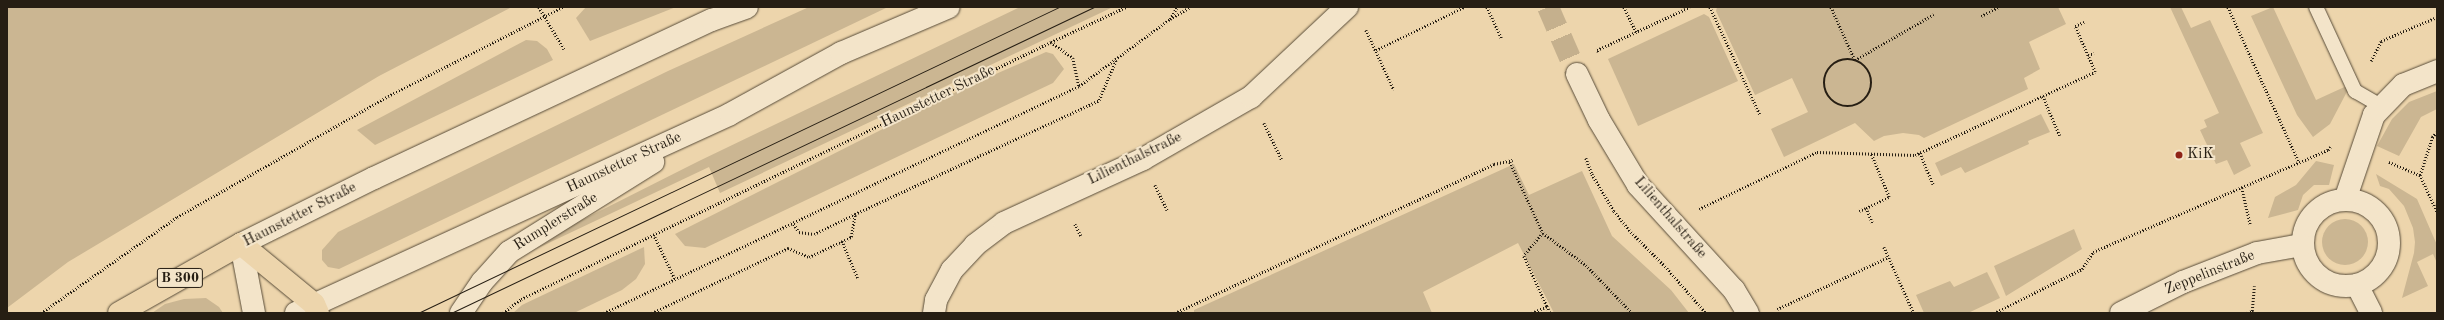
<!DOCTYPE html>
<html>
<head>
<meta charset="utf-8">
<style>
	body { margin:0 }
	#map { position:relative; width:2444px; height:320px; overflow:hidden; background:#edd5ac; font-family:"Old Standard TT",serif }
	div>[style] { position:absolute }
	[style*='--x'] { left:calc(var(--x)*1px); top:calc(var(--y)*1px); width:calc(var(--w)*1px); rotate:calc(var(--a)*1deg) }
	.green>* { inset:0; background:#cbb692 }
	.round { border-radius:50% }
	.street-tunnel>* { height:22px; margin-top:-11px; transform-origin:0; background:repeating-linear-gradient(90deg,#c5b08d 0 22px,transparent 0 33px) }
	.path>* { height:2.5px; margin-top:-1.25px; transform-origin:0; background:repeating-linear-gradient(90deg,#261e13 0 1px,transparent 0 3px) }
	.path>.ring { margin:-1.25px; padding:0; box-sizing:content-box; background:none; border:2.5px solid #261e13; border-radius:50% }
	.roads { filter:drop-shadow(0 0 1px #584c39) drop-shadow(0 0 1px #584c39) }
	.lane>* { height:14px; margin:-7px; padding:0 7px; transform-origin:7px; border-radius:7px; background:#f3e4c9 }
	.street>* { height:22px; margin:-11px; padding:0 11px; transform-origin:11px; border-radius:11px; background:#f3e4c9 }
	.street>.ring { margin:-11px; padding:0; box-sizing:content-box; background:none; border:22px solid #f3e4c9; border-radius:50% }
	.secondary>* { height:22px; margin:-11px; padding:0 11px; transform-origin:11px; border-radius:11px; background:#f3e4c9 }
	.primary>* { height:22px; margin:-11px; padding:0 11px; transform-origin:11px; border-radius:11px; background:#edd5ac }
	.tram>* { height:1px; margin:-0.5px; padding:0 0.5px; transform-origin:0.5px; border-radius:0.5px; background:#261e13 }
	.dots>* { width:11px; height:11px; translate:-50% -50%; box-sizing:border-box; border:2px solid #f3e4c9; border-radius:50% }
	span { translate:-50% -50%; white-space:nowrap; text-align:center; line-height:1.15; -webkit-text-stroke:4px #f3e4c9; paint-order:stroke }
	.shield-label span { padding:1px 3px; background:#f3e4c9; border:1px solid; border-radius:3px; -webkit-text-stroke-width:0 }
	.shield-label { font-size:14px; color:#261e13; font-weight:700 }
	.street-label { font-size:15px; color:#261e13 }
	.poi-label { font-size:15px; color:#261e13 }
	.left { translate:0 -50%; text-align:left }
	.frame { position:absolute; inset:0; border:8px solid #261e13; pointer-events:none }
</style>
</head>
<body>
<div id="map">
	<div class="green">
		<div style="clip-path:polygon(7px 7px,512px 7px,379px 76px,68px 262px,7px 308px)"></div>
		<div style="clip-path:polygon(586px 7px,676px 7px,590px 41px,576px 18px)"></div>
		<div style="clip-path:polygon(809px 7px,888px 7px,339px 269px,328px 267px,322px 260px,322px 250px,338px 232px,668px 71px)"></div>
		<div style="clip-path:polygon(1020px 7px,1113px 7px,720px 193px,709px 167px,536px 249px,576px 223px,699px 161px)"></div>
		<div style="clip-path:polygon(1717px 7px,2058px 7px,2066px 24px,2029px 42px,2040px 69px,2024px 78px,2028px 89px,1924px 138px,1919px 135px,1903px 133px,1884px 136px,1874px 141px,1855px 123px,1784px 157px,1771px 129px,1808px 112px,1792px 78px,1755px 95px,1716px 11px)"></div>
		<div style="clip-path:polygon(2170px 7px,2181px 7px,2191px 28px,2210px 20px,2263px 133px,2240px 143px,2251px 166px,2234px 175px,2227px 160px,2216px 164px,2200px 130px,2207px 127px,2204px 120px,2219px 113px)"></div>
		<div style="clip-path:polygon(2273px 7px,2316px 100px,2351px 84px,2330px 124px,2313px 137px,2297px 115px,2251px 16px)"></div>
		<div style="clip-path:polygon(1704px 14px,1709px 17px,1738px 81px,1638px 126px,1608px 59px)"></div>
		<div style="clip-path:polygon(526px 40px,537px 41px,547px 49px,553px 60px,375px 145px,357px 130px)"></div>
		<div style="clip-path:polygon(1046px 52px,1053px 54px,1064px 69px,1053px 83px,705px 248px,685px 246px,675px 234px,964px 88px)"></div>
		<div style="clip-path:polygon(2437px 91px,2437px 109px,2421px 117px,2399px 156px,2377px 146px,2392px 119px,2409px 102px)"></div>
		<div style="clip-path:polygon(2041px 114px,2050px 132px,2028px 141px,2029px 144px,1965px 173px,1961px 167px,1941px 176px,1935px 163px)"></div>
		<div style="clip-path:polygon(2316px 161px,2334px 165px,2329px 185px,2314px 185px,2303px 195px,2298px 210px,2268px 218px,2275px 197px,2296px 185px)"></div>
		<div style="clip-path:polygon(1514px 164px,1529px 195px,1582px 171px,1612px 236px,1671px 290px,1689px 313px,1554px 313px,1518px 243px,1423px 292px,1432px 313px,1194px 313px,1194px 310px)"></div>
		<div style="clip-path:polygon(2376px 174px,2417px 199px,2437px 245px,2437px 263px,2433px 254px,2417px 262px,2428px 286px,2402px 298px,2414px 253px,2415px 242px,2413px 228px,2404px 206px,2389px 189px,2380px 186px)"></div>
		<div class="round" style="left:2322px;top:219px;width:46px;height:46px"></div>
		<div style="clip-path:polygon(2074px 229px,2082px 249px,2006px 296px,1994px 266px)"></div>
		<div style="clip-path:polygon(644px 247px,645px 264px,636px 279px,622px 290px,574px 313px,513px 313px,522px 305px)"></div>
		<div style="clip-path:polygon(1987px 272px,2000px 298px,1968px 313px,1924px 313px,1916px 295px,1950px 281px,1954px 287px)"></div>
		<div style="clip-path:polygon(206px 298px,219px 307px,223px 313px,152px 313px,165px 304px,184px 299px)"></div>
	</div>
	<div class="street-tunnel">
		<div style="--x:1548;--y:7;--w:73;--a:66.6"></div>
	</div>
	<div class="path">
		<div style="--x:539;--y:7;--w:49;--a:59.2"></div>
		<div style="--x:1487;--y:7;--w:35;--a:65"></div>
		<div style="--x:1624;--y:7;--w:28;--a:64"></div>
		<div style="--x:1710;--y:7;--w:118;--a:65"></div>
		<div style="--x:1831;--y:7;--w:58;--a:65.6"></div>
		<div style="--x:1855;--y:60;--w:91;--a:-30.2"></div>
		<div style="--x:2228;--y:7;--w:170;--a:65.4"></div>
		<div style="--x:1981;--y:16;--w:20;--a:-27"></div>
		<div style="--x:1170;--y:19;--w:23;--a:-31"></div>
		<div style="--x:1366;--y:30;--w:66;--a:65"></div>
		<div style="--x:1051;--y:42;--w:83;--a:-25"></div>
		<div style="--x:1376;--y:50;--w:98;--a:-26"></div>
		<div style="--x:1598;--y:52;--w:2;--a:-117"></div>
		<div style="--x:1597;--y:50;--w:102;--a:-24.8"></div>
		<div style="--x:2088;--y:55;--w:6;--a:-18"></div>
		<div class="ring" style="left:1824px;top:59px;width:45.5px;height:45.5px"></div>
		<div style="--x:2371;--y:61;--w:22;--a:-63"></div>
		<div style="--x:2381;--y:41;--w:61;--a:-23.2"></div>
		<div style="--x:2043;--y:96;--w:43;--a:67"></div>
		<div style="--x:1264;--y:123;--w:41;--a:64.1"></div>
		<div style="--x:1920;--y:153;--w:34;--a:67"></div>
		<div style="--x:1586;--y:158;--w:17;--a:69"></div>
		<div style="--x:1592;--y:174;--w:43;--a:59.3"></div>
		<div style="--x:1614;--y:211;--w:27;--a:51"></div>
		<div style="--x:1631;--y:232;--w:48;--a:45"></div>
		<div style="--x:1665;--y:266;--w:62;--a:48.9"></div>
		<div style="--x:1510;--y:162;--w:78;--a:65.1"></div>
		<div style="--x:1543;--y:233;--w:30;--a:130"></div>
		<div style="--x:1524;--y:256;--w:55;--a:65.3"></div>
		<div style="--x:2389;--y:162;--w:34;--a:23"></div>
		<div style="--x:2420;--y:175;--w:40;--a:65"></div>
		<div style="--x:2420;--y:175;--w:40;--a:-72"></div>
		<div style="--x:2432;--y:137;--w:7;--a:-45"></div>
		<div style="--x:1155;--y:185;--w:28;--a:64"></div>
		<div style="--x:2242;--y:188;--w:37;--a:77"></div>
		<div style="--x:1866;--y:208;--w:25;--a:-26"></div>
		<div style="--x:1889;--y:197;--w:47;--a:-112.7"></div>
		<div style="--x:1699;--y:209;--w:131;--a:-25.8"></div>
		<div style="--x:1817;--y:152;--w:98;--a:1.8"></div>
		<div style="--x:1915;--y:155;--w:198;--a:-24.8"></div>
		<div style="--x:2095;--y:72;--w:50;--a:-113.5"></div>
		<div style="--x:2075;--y:26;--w:10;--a:-24"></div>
		<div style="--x:1859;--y:211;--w:8;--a:-23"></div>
		<div style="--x:1866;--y:208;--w:17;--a:66"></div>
		<div style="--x:794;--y:224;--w:9;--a:58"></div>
		<div style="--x:799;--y:232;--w:15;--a:8"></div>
		<div style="--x:814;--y:234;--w:46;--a:-26"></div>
		<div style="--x:1075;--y:224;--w:13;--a:63"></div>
		<div style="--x:1543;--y:233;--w:54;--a:36.7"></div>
		<div style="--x:1586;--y:265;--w:66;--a:46.2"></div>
		<div style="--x:655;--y:237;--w:47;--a:64.5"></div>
		<div style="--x:842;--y:241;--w:40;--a:66.6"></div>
		<div style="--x:1884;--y:247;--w:72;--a:65.6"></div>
		<div style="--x:1777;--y:309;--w:123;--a:-24.9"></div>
		<div style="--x:2252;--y:311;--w:25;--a:-85"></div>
		<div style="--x:41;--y:313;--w:166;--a:-35.2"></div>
		<div style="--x:177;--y:217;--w:243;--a:-29.8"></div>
		<div style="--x:388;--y:96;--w:196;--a:-27"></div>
		<div style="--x:503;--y:313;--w:23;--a:-38"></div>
		<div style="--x:521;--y:299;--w:589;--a:-25.87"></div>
		<div style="--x:1051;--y:42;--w:27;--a:36"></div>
		<div style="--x:1073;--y:58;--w:29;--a:78"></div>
		<div style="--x:604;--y:313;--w:526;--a:-25.54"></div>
		<div style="--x:1079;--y:86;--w:113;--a:-36.4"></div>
		<div style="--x:1170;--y:19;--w:14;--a:-60"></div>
		<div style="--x:652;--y:313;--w:151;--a:-25.5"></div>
		<div style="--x:788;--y:248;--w:23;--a:23"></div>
		<div style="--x:809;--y:257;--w:47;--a:-25.5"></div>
		<div style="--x:851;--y:237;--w:23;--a:-80"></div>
		<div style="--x:855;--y:214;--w:269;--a:-25"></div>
		<div style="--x:1099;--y:100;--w:43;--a:-67"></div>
		<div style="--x:1175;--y:313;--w:352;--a:-25"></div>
		<div style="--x:1494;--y:164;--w:19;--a:-12"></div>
		<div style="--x:1532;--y:313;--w:17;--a:-25"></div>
		<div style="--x:1547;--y:306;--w:8;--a:67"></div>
		<div style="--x:1994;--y:313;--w:98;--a:-26.6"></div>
		<div style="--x:2082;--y:269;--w:20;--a:-57"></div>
		<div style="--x:2093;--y:252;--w:256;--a:-23.5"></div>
		<div style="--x:2328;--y:150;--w:4;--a:-56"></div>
		<div style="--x:2247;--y:313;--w:5;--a:-22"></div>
		<div style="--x:2252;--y:311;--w:2;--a:63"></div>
	</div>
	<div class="roads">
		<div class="lane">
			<div style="--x:2316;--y:7;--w:93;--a:65.1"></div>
			<div style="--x:2355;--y:91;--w:30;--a:30"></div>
		</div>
		<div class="street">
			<div style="--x:1577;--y:74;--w:51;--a:64.4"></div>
			<div style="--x:1599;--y:120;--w:76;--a:59"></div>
			<div style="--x:1638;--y:185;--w:142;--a:47.6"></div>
			<div style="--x:1734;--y:290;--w:27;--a:59"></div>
			<div class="ring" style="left:2303px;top:200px;width:64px;height:64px"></div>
			<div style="--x:2345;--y:200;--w:90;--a:-71.2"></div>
			<div style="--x:2374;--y:115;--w:42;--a:-46"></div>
			<div style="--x:2403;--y:85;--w:37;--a:-22"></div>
			<div style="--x:2357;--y:285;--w:31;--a:63"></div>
			<div style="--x:934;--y:313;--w:13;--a:-81"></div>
			<div style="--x:936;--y:300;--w:34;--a:-62"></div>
			<div style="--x:952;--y:270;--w:34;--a:-47"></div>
			<div style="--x:975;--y:245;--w:36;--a:-37"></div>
			<div style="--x:1004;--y:223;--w:153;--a:-24.7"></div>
			<div style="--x:1143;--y:159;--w:125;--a:-29.9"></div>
			<div style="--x:1251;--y:97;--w:132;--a:-43.2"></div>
			<div style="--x:2121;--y:313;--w:69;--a:-26.6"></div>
			<div style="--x:2183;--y:282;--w:79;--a:-21.4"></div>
			<div style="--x:2257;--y:253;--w:46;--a:-10.1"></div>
		</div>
		<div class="secondary">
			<div style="--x:254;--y:313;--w:70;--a:-100.7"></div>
			<div style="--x:241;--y:244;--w:148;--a:-26.4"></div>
			<div style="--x:374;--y:178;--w:373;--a:-25.1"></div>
			<div style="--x:712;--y:20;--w:37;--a:-20"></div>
			<div style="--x:296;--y:313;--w:477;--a:-24.6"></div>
			<div style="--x:730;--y:114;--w:127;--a:-28.8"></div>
			<div style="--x:841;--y:53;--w:117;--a:-23.1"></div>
			<div style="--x:461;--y:313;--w:37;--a:-56"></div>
			<div style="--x:482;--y:282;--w:40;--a:-48"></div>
			<div style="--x:509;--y:252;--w:170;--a:-32"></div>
		</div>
		<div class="primary">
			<div style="--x:119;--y:313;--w:140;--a:-29.5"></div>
			<div style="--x:241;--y:244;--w:94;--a:39.4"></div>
			<div style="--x:314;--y:304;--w:10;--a:66"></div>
		</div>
	</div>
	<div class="tram">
		<div style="--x:418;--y:313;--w:710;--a:-25.52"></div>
		<div style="--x:451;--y:313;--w:712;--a:-25.45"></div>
	</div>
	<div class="dots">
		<div style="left:2179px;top:155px;background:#8f2418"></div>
	</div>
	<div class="shield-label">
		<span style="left:180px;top:278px">B 300</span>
	</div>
	<div class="street-label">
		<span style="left:938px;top:97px;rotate:-26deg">Haunstetter Straße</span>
		<span style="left:1135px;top:159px;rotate:-26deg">Lilienthalstraße</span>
		<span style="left:624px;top:163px;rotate:-25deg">Haunstetter Straße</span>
		<span style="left:300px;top:215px;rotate:-27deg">Haunstetter Straße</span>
		<span style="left:1670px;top:218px;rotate:49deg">Lilienthalstraße</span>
		<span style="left:556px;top:222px;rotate:-32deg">Rumplerstraße</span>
		<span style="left:2210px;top:273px;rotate:-22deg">Zeppelinstraße</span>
	</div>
	<div class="poi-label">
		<span class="left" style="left:2187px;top:155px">KiK</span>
	</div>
	<div class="frame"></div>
</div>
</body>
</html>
